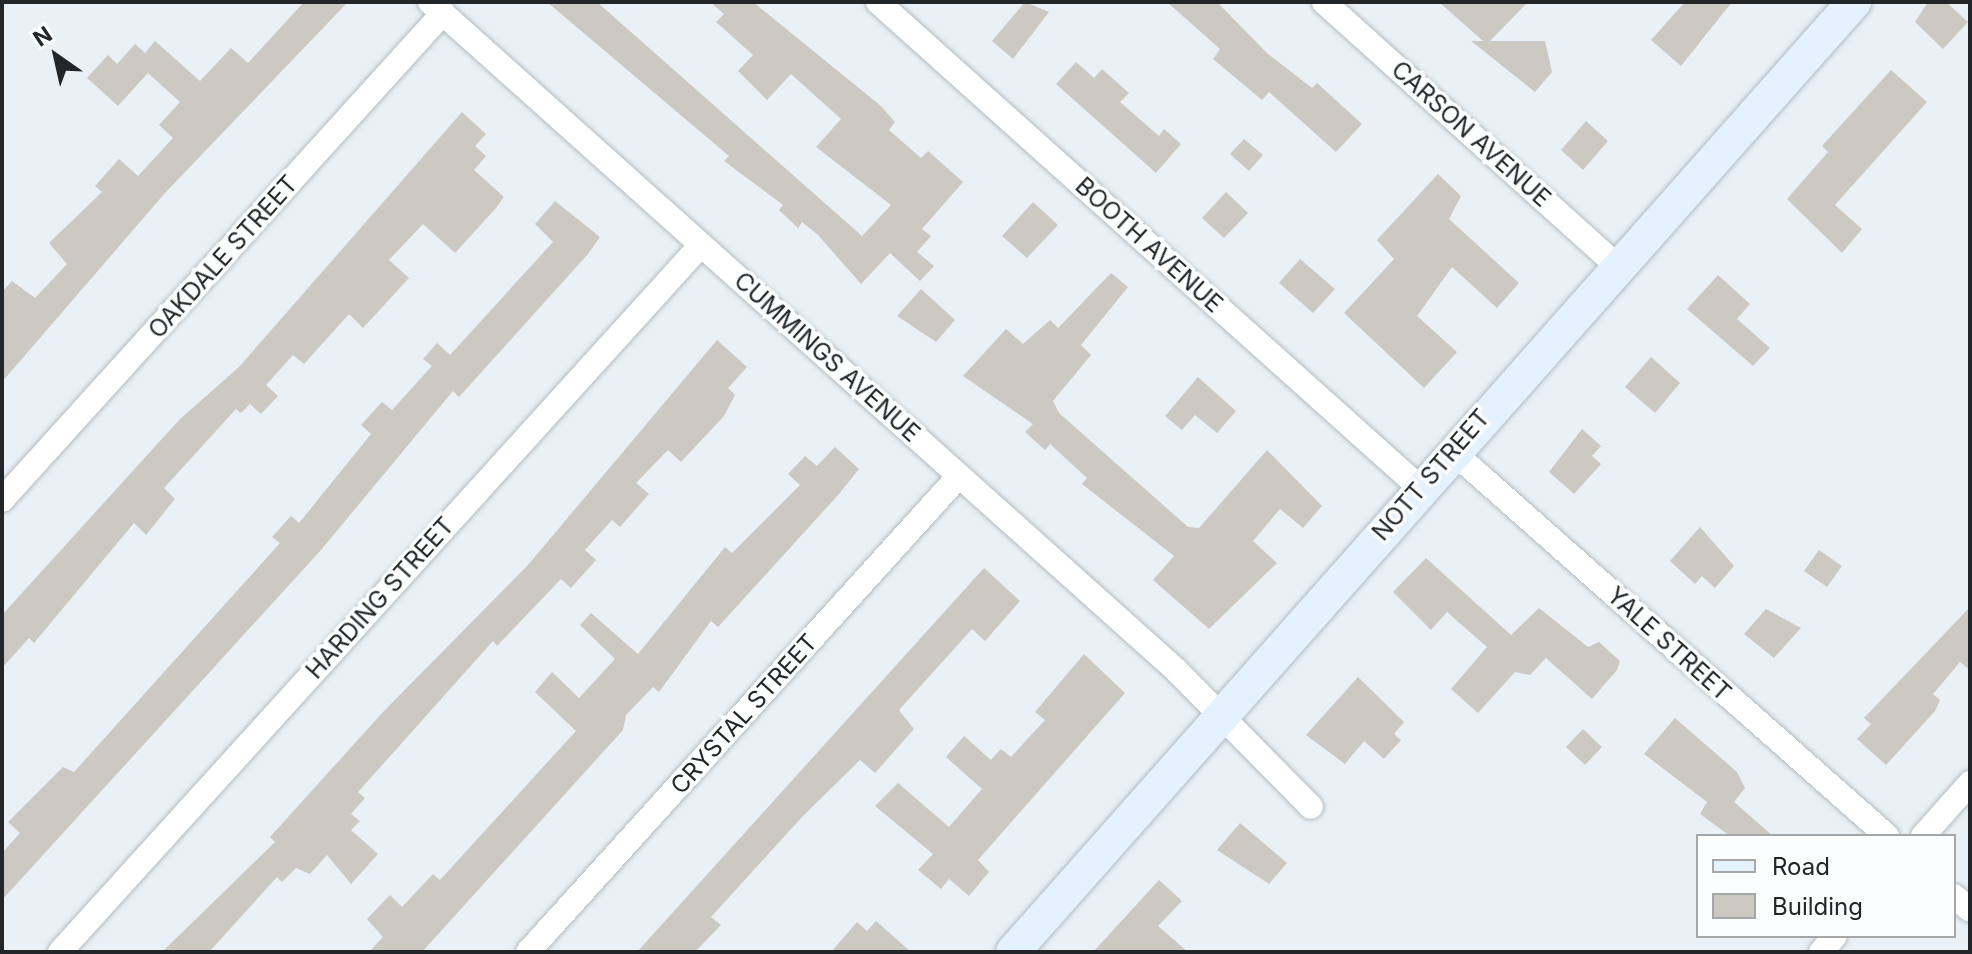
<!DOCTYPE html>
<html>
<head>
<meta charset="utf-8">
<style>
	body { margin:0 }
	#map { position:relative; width:1972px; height:954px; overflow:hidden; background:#e9f1f7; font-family:Inter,sans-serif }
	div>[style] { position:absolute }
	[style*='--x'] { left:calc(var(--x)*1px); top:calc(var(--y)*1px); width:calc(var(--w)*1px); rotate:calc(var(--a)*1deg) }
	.building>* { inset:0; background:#cbc9c1 }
	.roads { filter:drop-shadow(0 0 2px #b4bbc2) drop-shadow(0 0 2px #b4bbc2) }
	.street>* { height:24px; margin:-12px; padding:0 12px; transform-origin:12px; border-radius:12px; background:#fff }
	.secondary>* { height:34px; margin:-17px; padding:0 17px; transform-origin:17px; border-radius:17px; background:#e3f2fe }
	span { translate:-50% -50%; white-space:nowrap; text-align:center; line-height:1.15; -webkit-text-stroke:7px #fcfdff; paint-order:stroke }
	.street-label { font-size:24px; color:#232629 }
	.frame { position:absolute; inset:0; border:4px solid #232629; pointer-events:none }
	.legend { position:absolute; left:1696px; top:834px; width:260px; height:104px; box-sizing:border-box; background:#fcfdff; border:2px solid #a5a7a9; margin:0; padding:10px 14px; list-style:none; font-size:24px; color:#232629 }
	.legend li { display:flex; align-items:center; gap:16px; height:40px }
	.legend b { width:40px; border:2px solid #a5a7a9 }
	.north { position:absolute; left:16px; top:16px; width:80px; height:80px; -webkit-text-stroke:6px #fcfdff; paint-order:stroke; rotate:326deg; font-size:22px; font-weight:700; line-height:32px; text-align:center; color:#232629 }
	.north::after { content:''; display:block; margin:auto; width:28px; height:36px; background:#232629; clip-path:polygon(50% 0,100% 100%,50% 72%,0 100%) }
</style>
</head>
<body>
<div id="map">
	<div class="building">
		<div style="clip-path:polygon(304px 2px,348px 2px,165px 193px,2px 382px,2px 292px,12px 281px,35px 298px,67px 264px,49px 243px,102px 192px,95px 186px,119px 159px,138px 176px,173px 138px,159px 125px,180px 102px,148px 73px,118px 106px,87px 78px,108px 55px,117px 64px,135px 44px,145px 53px,155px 41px,200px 81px,231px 48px,248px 63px)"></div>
		<div style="clip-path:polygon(547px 2px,597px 2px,862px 236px,891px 205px,816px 147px,841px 119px,791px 74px,767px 100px,738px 71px,753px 55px,716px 22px,724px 14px,710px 2px,753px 2px,881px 106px,895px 122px,889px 130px,921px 158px,928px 151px,963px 182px,922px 229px,931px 236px,917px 252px,934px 266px,920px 281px,890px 253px,861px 284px,818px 235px,802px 222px,798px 228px,779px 210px,783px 205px,724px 161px,729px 156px)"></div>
		<div style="clip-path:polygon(1025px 2px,1049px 12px,1013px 59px,992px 41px)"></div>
		<div style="clip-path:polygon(1167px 2px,1217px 2px,1268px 54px,1312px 88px,1317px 83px,1362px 124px,1336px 152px,1269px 92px,1262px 100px,1213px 59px,1220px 49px)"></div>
		<div style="clip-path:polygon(1439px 2px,1528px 2px,1490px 41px,1545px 41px,1552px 72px,1535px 92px,1471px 41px,1483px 41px)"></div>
		<div style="clip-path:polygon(1685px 2px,1732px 2px,1681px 66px,1651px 40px)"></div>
		<div style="clip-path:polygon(1928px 2px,1946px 2px,1968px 22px,1943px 49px,1915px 22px)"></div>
		<div style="clip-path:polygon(1076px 62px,1094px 78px,1102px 69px,1129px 93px,1120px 102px,1159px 136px,1164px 129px,1181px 144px,1156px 173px,1056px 84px)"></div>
		<div style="clip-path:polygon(1891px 70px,1927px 102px,1835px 205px,1862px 229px,1842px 253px,1787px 199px,1828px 152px,1822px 146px)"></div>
		<div style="clip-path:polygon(462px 112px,486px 134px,475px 146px,486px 156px,474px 170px,504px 197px,496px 208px,455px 253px,423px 224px,389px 260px,409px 278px,363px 328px,349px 314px,304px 364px,293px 355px,266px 385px,278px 396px,261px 414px,250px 404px,241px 413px,236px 409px,164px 488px,175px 499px,146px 535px,134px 523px,34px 643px,29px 638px,2px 668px,2px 615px,179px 420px,239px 367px)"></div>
		<div style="clip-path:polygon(1586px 121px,1608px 141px,1583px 170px,1561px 150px)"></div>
		<div style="clip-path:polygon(1244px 139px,1263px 155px,1249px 171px,1230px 154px)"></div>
		<div style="clip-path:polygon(1438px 174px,1461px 196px,1449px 219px,1519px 283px,1497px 308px,1452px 267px,1417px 316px,1457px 352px,1424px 388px,1344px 313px,1394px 259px,1377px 240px)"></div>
		<div style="clip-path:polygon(1226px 192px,1248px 213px,1224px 238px,1202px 218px)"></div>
		<div style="clip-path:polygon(555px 201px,600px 237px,588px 254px,459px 397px,453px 391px,321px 550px,2px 900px,2px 853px,20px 833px,8px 822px,63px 767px,74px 772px,280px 543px,272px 537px,291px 516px,299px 523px,371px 434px,361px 425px,382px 402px,392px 410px,432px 366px,423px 359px,437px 343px,450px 355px,553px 242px,535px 224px)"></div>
		<div style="clip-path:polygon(1033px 202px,1058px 225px,1027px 258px,1002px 236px)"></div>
		<div style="clip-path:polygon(1300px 259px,1335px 289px,1313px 313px,1279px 283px)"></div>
		<div style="clip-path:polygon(1111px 273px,1128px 287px,1081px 345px,1091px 355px,1053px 401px,1059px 413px,1188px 527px,1199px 528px,1267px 450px,1322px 506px,1303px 528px,1280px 509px,1253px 541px,1277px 563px,1209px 629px,1153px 580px,1174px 556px,1082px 484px,1087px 478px,1050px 444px,1045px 450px,1025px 432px,1033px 424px,963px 376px,1006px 329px,1023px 344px,1050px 320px,1058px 328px)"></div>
		<div style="clip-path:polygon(1718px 275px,1750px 304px,1737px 319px,1770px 348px,1753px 366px,1687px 309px)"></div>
		<div style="clip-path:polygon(921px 289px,955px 320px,936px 342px,897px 316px)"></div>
		<div style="clip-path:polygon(717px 340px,747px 367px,728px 388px,735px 395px,724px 416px,681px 462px,668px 450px,636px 483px,649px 494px,620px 527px,612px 520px,585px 550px,596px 560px,571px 588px,561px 579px,497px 646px,493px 641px,358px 792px,365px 798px,351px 814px,360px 821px,351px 830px,378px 854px,351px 884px,327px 855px,310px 874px,296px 868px,282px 882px,277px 877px,209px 952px,162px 952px,275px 842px,270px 837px,383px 712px,528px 565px)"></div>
		<div style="clip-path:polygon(1651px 357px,1680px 383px,1655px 413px,1625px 387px)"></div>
		<div style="clip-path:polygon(1198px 377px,1236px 411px,1217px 433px,1195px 415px,1182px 430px,1165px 416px)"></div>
		<div style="clip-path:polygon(1582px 429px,1601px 446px,1592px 456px,1601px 464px,1574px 494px,1549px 472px)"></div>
		<div style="clip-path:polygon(835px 447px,859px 469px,839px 494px,718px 627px,711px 621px,659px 692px,653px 687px,626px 715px,623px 730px,422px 952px,369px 952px,383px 937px,367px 919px,390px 895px,402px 907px,433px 874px,440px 880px,576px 731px,535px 692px,552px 672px,579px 698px,615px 659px,580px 625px,591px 613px,638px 654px,725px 547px,732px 553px,800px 485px,788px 474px,805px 456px,817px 466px)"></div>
		<div style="clip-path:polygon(1700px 527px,1734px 566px,1715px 588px,1702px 576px,1695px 584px,1670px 561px)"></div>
		<div style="clip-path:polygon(1819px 550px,1842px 566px,1827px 587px,1804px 571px)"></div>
		<div style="clip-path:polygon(1426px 558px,1511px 635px,1539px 608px,1588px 647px,1599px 642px,1620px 661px,1617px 670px,1592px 699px,1546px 658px,1530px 675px,1515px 672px,1478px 713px,1451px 689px,1487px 647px,1447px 612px,1431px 630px,1393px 592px)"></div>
		<div style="clip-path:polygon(984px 568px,1020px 601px,985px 641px,972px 629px,899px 710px,914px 729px,875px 773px,860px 760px,802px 817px,711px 917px,721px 925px,695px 952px,637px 952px)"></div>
		<div style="clip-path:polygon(1970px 607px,1970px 670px,1960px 662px,1933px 694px,1940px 700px,1935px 711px,1886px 765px,1857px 739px,1871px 724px,1864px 718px)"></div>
		<div style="clip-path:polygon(1766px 609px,1801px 628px,1774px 658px,1744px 634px)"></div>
		<div style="clip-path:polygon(1084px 654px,1125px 693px,978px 860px,989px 872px,969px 896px,949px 879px,941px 889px,918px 870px,933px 854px,875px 806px,898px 783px,949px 827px,982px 789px,946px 757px,964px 736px,991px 760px,1001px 749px,1011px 757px,1045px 720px,1035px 712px)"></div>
		<div style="clip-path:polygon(1358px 677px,1404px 722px,1394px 734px,1401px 740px,1384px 759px,1364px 741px,1345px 764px,1306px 735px)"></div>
		<div style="clip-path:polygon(1675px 718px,1737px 772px,1745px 788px,1734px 802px,1773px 836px,1730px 836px,1700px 814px,1707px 802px,1644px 754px)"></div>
		<div style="clip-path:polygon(1583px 729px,1602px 747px,1585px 765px,1566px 747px)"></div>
		<div style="clip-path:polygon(1240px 823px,1287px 863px,1269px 884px,1217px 850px)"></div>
		<div style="clip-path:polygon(1159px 880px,1182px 901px,1158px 926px,1188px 952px,1093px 952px)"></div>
		<div style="clip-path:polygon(876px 921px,911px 952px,831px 952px,857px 922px,867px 931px)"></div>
	</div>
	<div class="roads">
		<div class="street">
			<div style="--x:430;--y:2;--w:1001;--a:41.84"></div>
			<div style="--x:1176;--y:670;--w:192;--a:45.4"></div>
			<div style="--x:878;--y:2;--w:728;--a:41.88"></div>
			<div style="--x:1324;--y:2;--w:394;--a:42"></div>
			<div style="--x:1452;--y:451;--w:581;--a:41.51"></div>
			<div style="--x:2;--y:500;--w:657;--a:-47.84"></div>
			<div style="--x:1923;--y:836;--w:71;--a:-48.4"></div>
			<div style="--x:1954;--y:896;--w:21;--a:41"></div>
			<div style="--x:60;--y:952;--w:954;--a:-47.8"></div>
			<div style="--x:528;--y:952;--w:642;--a:-47.84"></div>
			<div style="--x:1821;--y:952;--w:21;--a:-49"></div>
		</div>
		<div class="secondary">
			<div style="--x:1013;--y:952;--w:1269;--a:-48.48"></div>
		</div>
	</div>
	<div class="street-label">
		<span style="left:1471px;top:134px;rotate:42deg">CARSON AVENUE</span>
		<span style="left:1149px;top:245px;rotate:42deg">BOOTH AVENUE</span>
		<span style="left:223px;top:257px;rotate:-48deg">OAKDALE STREET</span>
		<span style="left:827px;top:357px;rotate:42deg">CUMMINGS AVENUE</span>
		<span style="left:1431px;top:475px;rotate:-49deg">NOTT STREET</span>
		<span style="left:380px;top:598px;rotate:-48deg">HARDING STREET</span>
		<span style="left:1669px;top:644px;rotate:42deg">YALE STREET</span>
		<span style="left:744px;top:714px;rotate:-48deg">CRYSTAL STREET</span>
	</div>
	<div class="frame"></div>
	<ul class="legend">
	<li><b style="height:10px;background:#e3f2fe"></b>Road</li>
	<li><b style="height:22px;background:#cbc9c1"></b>Building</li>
	</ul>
	<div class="north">N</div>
</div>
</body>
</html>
